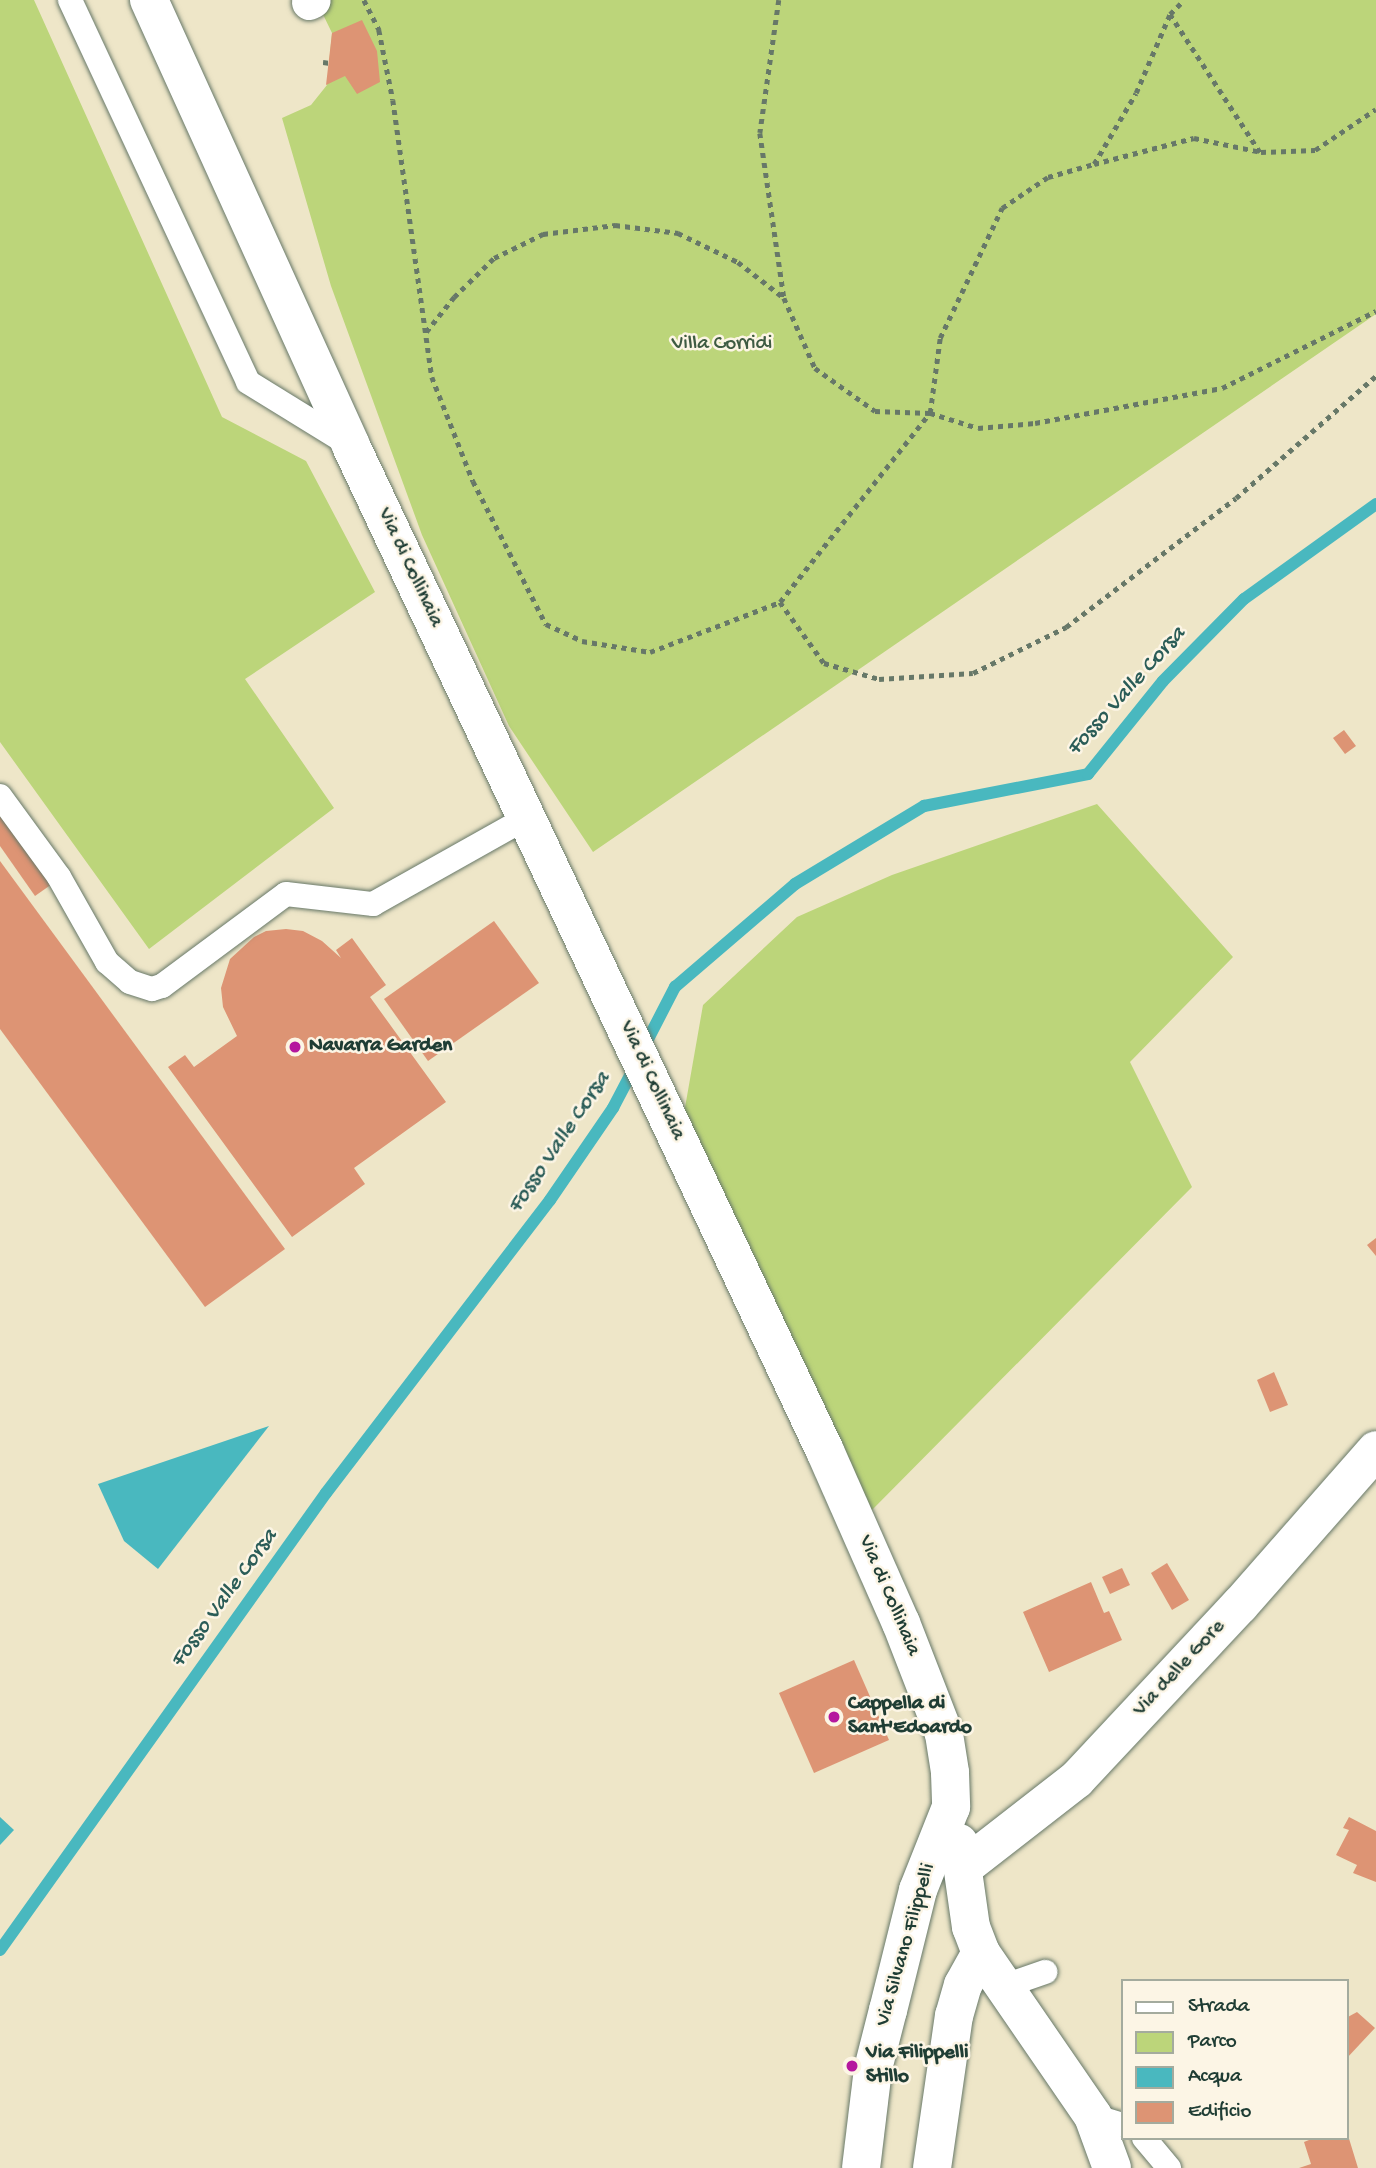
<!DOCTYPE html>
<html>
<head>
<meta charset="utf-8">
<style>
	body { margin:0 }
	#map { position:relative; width:1376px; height:2168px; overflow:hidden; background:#eee6c8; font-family:"Gochi Hand",sans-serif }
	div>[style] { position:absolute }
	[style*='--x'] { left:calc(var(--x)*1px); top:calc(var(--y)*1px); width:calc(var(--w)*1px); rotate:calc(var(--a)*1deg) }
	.green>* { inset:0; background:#bcd57a }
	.water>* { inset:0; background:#49b8bf }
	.stream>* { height:12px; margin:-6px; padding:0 6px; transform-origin:6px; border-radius:6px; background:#49b8bf }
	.building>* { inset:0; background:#dd9474 }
	.path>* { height:4.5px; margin-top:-2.25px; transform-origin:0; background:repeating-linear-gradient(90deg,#677868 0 5px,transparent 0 10px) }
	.roads { filter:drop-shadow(0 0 2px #677868) drop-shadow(0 0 2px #677868) }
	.service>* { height:24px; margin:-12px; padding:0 12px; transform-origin:12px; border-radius:12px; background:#fff }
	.pedestrian>* { height:35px; margin:-17.5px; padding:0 17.5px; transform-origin:17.5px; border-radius:17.5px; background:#fff }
	.minor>* { height:38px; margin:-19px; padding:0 19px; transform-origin:19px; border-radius:19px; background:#fff }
	.tertiary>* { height:38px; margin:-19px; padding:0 19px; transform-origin:19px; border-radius:19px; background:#fff }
	.dots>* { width:19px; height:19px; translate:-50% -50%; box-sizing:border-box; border:4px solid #fcf5e5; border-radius:50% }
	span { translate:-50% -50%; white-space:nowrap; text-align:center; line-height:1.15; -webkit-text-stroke:5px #fcf5e5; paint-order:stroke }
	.park-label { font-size:21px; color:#3e5b42 }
	.street-label { font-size:21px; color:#1f3d34 }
	.poi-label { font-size:21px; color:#1f3d34; font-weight:700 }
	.left { translate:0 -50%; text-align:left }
	.water-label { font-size:23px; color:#2a5c57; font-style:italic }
	.legend { position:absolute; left:1121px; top:1979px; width:228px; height:161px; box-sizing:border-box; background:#fcf5e5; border:2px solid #a4ab9e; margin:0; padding:9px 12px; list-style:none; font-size:21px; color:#1f3d34 }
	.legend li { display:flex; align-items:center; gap:14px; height:35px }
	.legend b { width:35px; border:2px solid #a4ab9e }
</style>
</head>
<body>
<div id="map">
	<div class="green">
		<div style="clip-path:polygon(0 0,34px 0,222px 417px,306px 461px,375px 592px,245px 679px,334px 808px,149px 949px,0 742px)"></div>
		<div style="clip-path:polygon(316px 0,1376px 0,1376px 314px,593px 852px,509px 726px,422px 535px,331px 286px,282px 118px,311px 105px,327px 85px,332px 33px)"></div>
		<div style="clip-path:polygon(1097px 804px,1233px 957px,1130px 1062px,1192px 1187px,870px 1512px,683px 1119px,703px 1005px,797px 917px,892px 875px)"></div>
	</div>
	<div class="water">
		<div style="clip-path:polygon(269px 1426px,158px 1569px,124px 1541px,98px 1484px)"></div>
		<div style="clip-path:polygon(0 1817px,14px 1830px,0 1845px)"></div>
	</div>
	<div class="stream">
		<div style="--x:644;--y:1047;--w:68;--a:-62.7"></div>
		<div style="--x:675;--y:987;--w:158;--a:-40.6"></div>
		<div style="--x:795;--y:884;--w:151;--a:-31.2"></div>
		<div style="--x:924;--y:806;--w:167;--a:-11"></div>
		<div style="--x:1088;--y:774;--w:119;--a:-51.1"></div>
		<div style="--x:1163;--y:681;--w:115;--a:-45.4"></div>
		<div style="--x:1244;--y:599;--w:163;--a:-35.7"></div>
		<div style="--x:0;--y:1950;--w:561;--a:-54.5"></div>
		<div style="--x:326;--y:1493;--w:369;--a:-52.6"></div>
		<div style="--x:550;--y:1200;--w:112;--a:-55.6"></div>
		<div style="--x:613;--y:1108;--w:50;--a:-62.4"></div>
	</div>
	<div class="building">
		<div style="clip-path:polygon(362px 20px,377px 51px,380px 82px,357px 94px,345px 76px,326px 85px,332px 33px)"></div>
		<div style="clip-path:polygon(1344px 730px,1356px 746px,1345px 754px,1333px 738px)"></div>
		<div style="clip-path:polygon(0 812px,52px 884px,35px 896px,0 846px)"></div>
		<div style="clip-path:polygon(0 861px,285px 1249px,205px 1307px,0 1029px)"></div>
		<div style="clip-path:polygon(494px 921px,539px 983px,428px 1061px,384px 999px)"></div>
		<div style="clip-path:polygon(286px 929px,303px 931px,322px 941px,341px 958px,336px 950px,352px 938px,386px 985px,370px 997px,446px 1102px,354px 1168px,365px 1184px,292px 1237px,168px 1067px,185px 1055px,194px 1067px,237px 1036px,223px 1007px,221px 988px,230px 959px,254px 937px,266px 931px)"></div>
		<div style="clip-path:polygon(1376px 1238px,1376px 1256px,1367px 1245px)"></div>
		<div style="clip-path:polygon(1274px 1372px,1288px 1405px,1270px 1412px,1257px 1380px)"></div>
		<div style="clip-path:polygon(1167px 1563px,1189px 1600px,1172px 1610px,1151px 1573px)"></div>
		<div style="clip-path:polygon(1122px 1568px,1130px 1585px,1110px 1594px,1102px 1577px)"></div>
		<div style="clip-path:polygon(1091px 1582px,1104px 1613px,1109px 1611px,1122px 1640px,1049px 1672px,1023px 1612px)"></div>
		<div style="clip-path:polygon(854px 1660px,889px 1740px,814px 1773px,779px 1693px)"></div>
		<div style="clip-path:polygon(1349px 1817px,1376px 1831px,1376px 1882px,1353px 1873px,1357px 1865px,1336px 1855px,1349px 1830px,1343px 1828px)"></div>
		<div style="clip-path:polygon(1357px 2012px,1375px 2028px,1346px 2059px,1346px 2018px)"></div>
		<div style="clip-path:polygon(1347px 2132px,1358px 2168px,1299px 2168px,1311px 2164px,1304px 2142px,1314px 2138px,1346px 2138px)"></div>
	</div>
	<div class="path">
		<div style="--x:364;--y:0;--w:34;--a:63"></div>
		<div style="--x:379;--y:30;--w:71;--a:78.7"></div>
		<div style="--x:393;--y:100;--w:280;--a:82"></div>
		<div style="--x:432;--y:377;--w:112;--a:68.5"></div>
		<div style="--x:473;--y:481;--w:161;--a:63"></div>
		<div style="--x:546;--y:624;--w:40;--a:25"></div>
		<div style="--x:582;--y:641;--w:69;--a:9.2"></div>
		<div style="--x:650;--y:652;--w:139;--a:-21"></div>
		<div style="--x:780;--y:602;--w:75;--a:54.2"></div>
		<div style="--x:824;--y:663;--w:57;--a:16.2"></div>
		<div style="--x:879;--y:679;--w:94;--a:-3.7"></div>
		<div style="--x:973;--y:673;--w:104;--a:-26.3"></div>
		<div style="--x:1066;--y:627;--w:213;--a:-37.2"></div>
		<div style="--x:1236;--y:498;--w:186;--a:-41.1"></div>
		<div style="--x:779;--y:0;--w:134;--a:98.1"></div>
		<div style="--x:760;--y:133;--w:167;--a:81.7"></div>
		<div style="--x:784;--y:298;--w:77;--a:66.1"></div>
		<div style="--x:815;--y:368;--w:74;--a:35.6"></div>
		<div style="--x:875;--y:411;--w:55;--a:2.1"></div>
		<div style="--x:930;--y:413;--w:50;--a:17.4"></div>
		<div style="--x:978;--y:428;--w:57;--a:-5"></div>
		<div style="--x:1035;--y:423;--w:190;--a:-10.6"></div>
		<div style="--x:1222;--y:388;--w:172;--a:-26.6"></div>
		<div style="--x:1170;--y:14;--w:165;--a:56.9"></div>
		<div style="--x:323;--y:62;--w:7;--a:8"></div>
		<div style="--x:1094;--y:164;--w:103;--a:-14.6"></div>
		<div style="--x:1194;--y:138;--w:68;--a:11.8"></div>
		<div style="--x:1261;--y:152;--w:54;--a:-2.1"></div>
		<div style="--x:1315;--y:150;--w:73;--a:-33.9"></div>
		<div style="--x:426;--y:332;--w:45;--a:-51.3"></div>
		<div style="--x:454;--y:297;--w:56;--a:-44.3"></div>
		<div style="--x:494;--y:258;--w:55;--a:-26.1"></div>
		<div style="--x:543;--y:234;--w:73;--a:-7.1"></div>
		<div style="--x:615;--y:225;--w:64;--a:7.2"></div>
		<div style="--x:678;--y:233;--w:67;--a:25.8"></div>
		<div style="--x:738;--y:262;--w:57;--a:37.9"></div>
		<div style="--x:780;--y:602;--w:241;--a:-51.6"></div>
		<div style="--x:930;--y:413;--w:76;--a:-82.4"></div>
		<div style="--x:940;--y:338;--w:144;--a:-64.5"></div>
		<div style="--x:1002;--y:208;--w:55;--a:-34"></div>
		<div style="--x:1048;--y:177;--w:48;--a:-15.8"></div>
		<div style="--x:1094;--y:164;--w:82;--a:-59.4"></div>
		<div style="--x:1136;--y:93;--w:86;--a:-66.7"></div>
		<div style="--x:1170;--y:14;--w:20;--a:-45"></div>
	</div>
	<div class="roads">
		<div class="service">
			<div style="--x:70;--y:0;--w:421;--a:65"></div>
			<div style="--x:248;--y:382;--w:120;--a:31.7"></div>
			<div style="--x:0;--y:796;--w:100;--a:53.9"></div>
			<div style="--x:59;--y:877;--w:98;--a:60.5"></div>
			<div style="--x:107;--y:962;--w:30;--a:41"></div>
			<div style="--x:130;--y:982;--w:23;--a:18"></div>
			<div style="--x:152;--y:989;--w:10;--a:-17"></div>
			<div style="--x:162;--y:986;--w:154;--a:-36.6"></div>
			<div style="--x:286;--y:894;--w:88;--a:6.6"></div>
			<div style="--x:373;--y:904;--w:178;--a:-29.3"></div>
			<div style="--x:1002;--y:1987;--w:46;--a:-19.2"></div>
			<div style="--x:1093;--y:2116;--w:30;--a:17"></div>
			<div style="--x:1144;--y:2138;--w:39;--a:50"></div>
		</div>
		<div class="pedestrian">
			<div style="--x:309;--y:2;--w:4;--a:-27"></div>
		</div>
		<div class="minor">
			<div style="--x:959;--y:1843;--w:85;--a:81.9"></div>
			<div style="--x:971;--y:1927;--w:28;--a:69"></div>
			<div style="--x:981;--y:1953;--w:198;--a:55.5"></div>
			<div style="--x:1093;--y:2116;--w:55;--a:69.9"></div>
			<div style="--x:964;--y:1867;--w:143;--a:-37.9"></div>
			<div style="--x:1077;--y:1779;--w:238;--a:-46.9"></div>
			<div style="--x:1240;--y:1605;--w:206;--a:-48.7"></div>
			<div style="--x:932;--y:2168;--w:154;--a:-81.8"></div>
			<div style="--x:954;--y:2016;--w:32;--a:-74"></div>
			<div style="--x:963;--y:1985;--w:37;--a:-61"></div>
		</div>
		<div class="tertiary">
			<div style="--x:149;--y:0;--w:490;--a:65.6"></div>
			<div style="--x:351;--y:446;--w:1111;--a:64.75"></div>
			<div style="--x:825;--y:1451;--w:188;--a:66.2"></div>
			<div style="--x:901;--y:1623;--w:119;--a:68.8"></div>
			<div style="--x:944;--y:1734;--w:39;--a:81"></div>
			<div style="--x:950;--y:1773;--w:34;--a:88"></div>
			<div style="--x:951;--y:1807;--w:89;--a:111.7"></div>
			<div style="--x:918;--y:1890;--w:124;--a:104"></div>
			<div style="--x:888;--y:2010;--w:61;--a:104.3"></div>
			<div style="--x:873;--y:2069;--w:100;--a:96.9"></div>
		</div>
	</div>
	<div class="dots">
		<div style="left:295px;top:1047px;background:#b5179e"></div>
		<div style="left:834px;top:1717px;background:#b5179e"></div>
		<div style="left:852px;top:2066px;background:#b5179e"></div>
	</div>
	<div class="park-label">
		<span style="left:722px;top:345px">Villa Corridi</span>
	</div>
	<div class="street-label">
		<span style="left:409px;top:568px;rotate:65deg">Via di Collinaia</span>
		<span style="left:651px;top:1081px;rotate:65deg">Via di Collinaia</span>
		<span style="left:888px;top:1596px;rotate:67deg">Via di Collinaia</span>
		<span style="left:1180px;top:1669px;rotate:-47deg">Via delle Gore</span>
		<span style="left:907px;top:1945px;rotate:-74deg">Via Silvano Filippelli</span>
	</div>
	<div class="poi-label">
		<span class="left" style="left:309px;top:1047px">Navarra Garden</span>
		<span class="left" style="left:848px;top:1717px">Cappella di<br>Sant'Edoardo</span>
		<span class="left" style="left:866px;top:2066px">Via Filippelli<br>Stillo</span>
	</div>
	<div class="water-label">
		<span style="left:1127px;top:692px;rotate:-48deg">Fosso Valle Corsa</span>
		<span style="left:560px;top:1143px;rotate:-56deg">Fosso Valle Corsa</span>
		<span style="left:225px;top:1599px;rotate:-54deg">Fosso Valle Corsa</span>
	</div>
	<ul class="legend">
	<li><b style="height:9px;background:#fff"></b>Strada</li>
	<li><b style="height:19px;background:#bcd57a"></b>Parco</li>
	<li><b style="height:19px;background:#49b8bf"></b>Acqua</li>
	<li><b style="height:19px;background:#dd9474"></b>Edificio</li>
	</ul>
</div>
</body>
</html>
